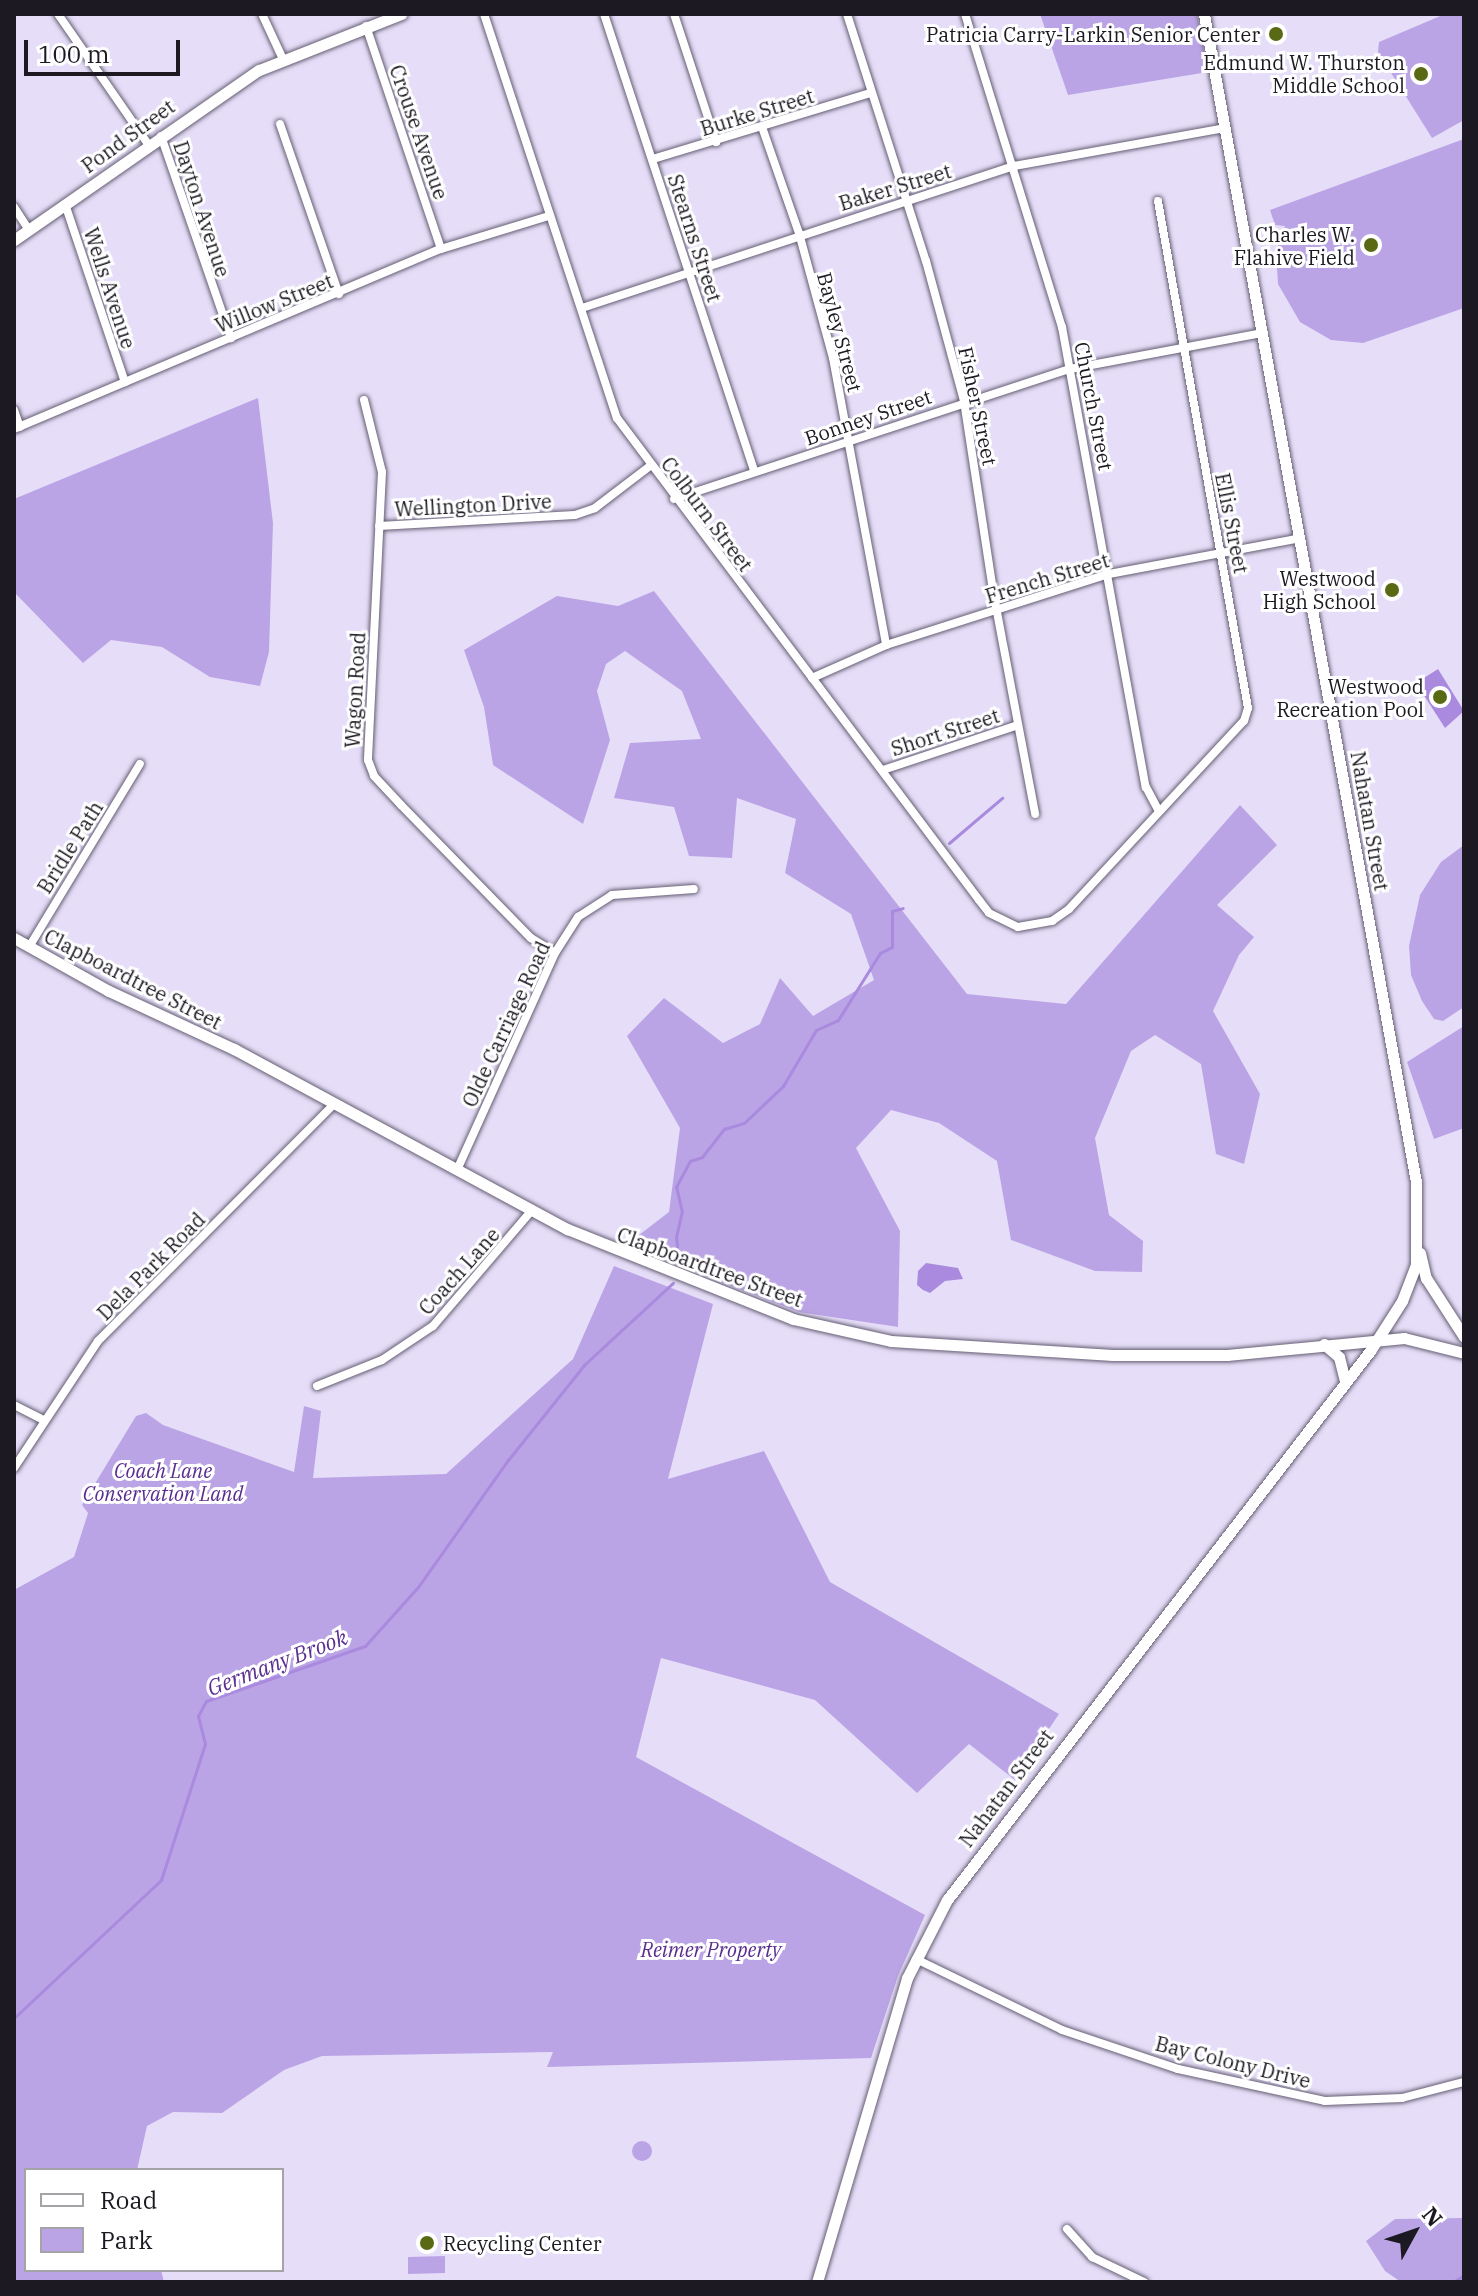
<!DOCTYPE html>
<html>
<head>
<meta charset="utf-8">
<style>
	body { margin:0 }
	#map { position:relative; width:1478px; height:2296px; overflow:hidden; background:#e6def8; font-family:"IBM Plex Serif",serif }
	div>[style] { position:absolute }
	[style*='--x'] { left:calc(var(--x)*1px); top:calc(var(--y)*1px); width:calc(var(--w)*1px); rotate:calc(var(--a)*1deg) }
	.green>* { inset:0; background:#bba4e5 }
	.round { border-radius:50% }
	.water>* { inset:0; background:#a98ade }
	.stream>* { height:3px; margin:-1.5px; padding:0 1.5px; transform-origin:1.5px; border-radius:1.5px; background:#a98ade }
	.roads { filter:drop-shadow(0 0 2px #655e73) drop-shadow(0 0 2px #655e73) }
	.street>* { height:8px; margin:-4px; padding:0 4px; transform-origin:4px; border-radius:4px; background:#fff }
	.secondary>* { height:11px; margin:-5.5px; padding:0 5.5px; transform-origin:5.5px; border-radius:5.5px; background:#fff }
	.dots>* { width:22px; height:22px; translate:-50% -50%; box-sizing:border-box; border:4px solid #fff; border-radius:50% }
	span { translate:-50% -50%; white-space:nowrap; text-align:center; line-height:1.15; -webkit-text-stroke:6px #fff; paint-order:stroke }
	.poi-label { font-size:20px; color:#1c1922 }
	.right { translate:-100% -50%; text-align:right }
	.left { translate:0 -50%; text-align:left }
	.street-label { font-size:20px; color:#1c1922 }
	.park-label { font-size:20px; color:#592d8f; font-style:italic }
	.water-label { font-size:22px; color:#5b3092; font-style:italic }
	.frame { position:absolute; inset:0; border:16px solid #1c1922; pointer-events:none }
	.legend { position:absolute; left:24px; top:2168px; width:260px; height:104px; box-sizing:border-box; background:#fff; border:2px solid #a4a3a7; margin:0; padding:10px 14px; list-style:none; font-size:24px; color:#1c1922 }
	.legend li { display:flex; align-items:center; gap:16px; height:40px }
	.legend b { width:40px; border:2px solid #a4a3a7 }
	.north { position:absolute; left:1374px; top:2192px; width:80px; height:80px; -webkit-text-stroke:6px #fff; paint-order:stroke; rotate:50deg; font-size:22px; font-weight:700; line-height:32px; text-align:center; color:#1c1922 }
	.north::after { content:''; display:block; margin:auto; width:28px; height:36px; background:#1c1922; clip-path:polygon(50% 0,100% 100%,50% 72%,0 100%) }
	.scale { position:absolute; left:24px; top:40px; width:156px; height:36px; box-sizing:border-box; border:4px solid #1c1922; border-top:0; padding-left:10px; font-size:24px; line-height:28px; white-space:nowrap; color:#1c1922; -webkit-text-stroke:6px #fff; paint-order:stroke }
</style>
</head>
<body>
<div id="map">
	<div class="green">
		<div style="clip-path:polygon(1040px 14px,1197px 14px,1208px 72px,1068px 95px)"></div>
		<div style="clip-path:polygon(1445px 14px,1464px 14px,1464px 120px,1432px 138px,1378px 52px,1379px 42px)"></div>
		<div style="clip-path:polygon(1464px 139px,1464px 308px,1363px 343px,1331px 340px,1300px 322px,1278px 284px,1276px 251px,1285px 226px,1275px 225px,1270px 210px)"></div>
		<div style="clip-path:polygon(258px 398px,273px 523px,269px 652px,260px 686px,210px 677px,162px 647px,111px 640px,83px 663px,14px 592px,14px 499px)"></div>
		<div style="clip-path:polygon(654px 591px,967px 994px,1066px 1004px,1240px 805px,1277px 845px,1217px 905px,1254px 937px,1239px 955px,1213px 1011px,1260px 1094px,1244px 1164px,1216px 1154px,1201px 1064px,1155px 1035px,1131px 1051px,1095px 1138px,1109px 1215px,1143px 1241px,1142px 1272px,1095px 1271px,1011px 1240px,997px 1161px,939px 1123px,891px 1110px,856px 1148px,900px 1231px,898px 1327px,799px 1312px,626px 1245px,669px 1212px,680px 1128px,627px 1036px,664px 998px,723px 1043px,760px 1024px,780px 978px,813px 1016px,874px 980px,851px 914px,785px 873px,796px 819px,737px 798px,732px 858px,689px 856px,674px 807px,614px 798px,630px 743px,701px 739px,682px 691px,625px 651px,606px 664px,597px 691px,610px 740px,583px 824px,493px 765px,484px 707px,464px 650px,557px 596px,618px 606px)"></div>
		<div style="clip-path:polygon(1464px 845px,1464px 1007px,1443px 1021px,1434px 1019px,1422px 1001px,1411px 975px,1409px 946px,1420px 895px,1441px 862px)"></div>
		<div style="clip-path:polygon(1464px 1026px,1464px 1128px,1434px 1139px,1407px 1062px)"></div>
		<div style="clip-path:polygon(614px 1266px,713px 1304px,668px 1479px,764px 1451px,830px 1582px,1059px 1714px,1015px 1780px,969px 1744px,917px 1793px,815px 1700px,661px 1658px,636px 1757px,925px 1915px,898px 1976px,871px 2058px,547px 2067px,553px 2052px,322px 2056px,284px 2070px,222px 2113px,173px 2112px,147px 2126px,137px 2170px,26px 2170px,26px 2270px,161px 2270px,164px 2282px,14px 2282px,14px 1590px,74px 1557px,88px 1513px,82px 1505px,136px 1416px,146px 1413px,163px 1425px,294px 1472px,304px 1406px,321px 1411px,313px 1478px,446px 1474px,573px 1359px)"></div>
		<div class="round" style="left:632px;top:2141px;width:20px;height:20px"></div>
		<div style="clip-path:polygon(1464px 2218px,1464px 2282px,1401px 2282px,1385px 2271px,1366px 2241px,1395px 2219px)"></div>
		<div style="clip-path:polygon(445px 2256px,445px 2273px,408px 2274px,408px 2257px)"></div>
	</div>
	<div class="water">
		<div style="clip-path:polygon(1438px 669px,1464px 711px,1445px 728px,1416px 683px)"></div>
		<div style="clip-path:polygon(926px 1263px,958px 1268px,963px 1279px,945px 1281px,930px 1293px,923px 1290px,917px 1285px,918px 1271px)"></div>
	</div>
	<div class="stream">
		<div style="--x:949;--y:843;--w:70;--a:-40.3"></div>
		<div style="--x:679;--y:1269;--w:32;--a:-95"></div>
		<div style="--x:676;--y:1237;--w:26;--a:-77"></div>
		<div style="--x:682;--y:1212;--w:26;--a:-103"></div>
		<div style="--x:676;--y:1187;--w:30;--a:-62"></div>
		<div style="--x:690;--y:1161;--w:13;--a:-18"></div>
		<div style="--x:702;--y:1157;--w:36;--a:-52"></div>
		<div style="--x:724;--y:1129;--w:21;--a:-17"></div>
		<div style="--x:744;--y:1123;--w:54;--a:-43.5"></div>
		<div style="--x:783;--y:1086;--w:65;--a:-59.5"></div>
		<div style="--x:816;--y:1030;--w:24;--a:-24"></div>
		<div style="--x:838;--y:1020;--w:79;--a:-57.9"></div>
		<div style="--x:880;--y:953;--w:13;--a:-27"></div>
		<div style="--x:892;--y:947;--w:36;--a:-90"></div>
		<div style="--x:892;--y:911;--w:11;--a:-15"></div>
		<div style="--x:14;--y:2018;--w:202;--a:-43.2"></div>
		<div style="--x:161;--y:1880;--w:143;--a:-72.1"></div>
		<div style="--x:205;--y:1744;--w:29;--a:-104"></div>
		<div style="--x:198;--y:1716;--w:17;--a:-62"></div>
		<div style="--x:206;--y:1701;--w:168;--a:-19.1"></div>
		<div style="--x:365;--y:1646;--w:79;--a:-48.1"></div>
		<div style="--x:418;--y:1587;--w:156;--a:-54.7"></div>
		<div style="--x:508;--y:1460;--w:122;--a:-51.3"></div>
		<div style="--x:584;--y:1365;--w:121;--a:-42.7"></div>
		<div style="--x:1453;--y:2282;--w:13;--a:-32"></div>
	</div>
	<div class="roads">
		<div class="street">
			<div style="--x:58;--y:14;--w:158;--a:55.3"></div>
			<div style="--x:262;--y:14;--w:47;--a:65.1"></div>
			<div style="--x:484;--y:14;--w:425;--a:71.8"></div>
			<div style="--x:617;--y:418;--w:603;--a:53.09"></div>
			<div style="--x:979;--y:900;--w:16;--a:52"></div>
			<div style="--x:989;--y:913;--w:32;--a:26"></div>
			<div style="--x:1018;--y:927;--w:35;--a:-10"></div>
			<div style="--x:1052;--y:921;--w:21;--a:-35"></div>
			<div style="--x:1069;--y:909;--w:257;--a:-47.1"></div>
			<div style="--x:1244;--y:721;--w:14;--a:-73"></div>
			<div style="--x:1248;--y:708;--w:515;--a:-100.07"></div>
			<div style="--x:604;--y:14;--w:481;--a:71.8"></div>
			<div style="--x:674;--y:14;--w:135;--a:71.8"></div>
			<div style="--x:847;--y:14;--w:259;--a:72.3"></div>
			<div style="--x:926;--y:261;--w:145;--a:74.8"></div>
			<div style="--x:964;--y:401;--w:192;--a:81.3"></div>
			<div style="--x:993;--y:591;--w:227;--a:79.3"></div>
			<div style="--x:965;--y:14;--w:328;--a:72.8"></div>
			<div style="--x:1062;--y:327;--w:468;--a:79.7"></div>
			<div style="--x:1146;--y:787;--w:26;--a:62"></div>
			<div style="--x:366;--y:26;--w:235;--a:71.4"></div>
			<div style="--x:280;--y:124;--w:180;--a:70.9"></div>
			<div style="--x:762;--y:127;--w:112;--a:70.8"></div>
			<div style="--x:799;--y:233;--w:130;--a:74.8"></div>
			<div style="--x:833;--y:358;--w:292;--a:79.5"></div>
			<div style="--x:161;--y:136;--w:214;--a:70.9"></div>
			<div style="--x:653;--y:159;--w:227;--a:-16.9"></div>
			<div style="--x:65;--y:204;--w:188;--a:71.4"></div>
			<div style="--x:14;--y:207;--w:27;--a:57"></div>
			<div style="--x:582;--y:308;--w:455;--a:-18.2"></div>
			<div style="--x:1014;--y:166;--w:214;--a:-10.2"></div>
			<div style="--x:364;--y:400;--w:74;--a:76"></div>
			<div style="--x:382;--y:472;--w:288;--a:92.8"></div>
			<div style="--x:368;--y:760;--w:17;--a:69"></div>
			<div style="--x:374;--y:776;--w:40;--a:47"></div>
			<div style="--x:401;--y:805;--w:186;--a:45.7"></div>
			<div style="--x:531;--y:938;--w:28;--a:32"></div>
			<div style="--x:14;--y:410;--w:18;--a:71"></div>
			<div style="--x:14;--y:429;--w:463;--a:-22.9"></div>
			<div style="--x:441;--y:249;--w:113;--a:-17"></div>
			<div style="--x:674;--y:499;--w:417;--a:-18.2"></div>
			<div style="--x:1070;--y:369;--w:195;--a:-10.6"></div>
			<div style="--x:379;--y:526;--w:196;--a:-3.2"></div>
			<div style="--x:575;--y:515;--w:21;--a:-19"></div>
			<div style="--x:595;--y:508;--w:69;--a:-37.4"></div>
			<div style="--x:812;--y:678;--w:81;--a:-24"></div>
			<div style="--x:886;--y:645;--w:234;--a:-17.7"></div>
			<div style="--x:1109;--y:574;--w:195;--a:-10.6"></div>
			<div style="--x:883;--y:770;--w:142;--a:-18.4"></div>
			<div style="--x:29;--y:947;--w:214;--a:-58.8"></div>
			<div style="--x:457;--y:1170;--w:238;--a:-65.7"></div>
			<div style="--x:555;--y:953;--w:43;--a:-57.4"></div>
			<div style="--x:578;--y:917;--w:40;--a:-32.9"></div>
			<div style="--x:612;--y:895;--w:82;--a:-4.2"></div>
			<div style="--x:317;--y:1386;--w:70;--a:-21.8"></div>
			<div style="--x:382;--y:1360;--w:61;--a:-33.7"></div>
			<div style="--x:433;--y:1326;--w:153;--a:-49.5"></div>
			<div style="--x:14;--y:1405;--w:34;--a:27"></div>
			<div style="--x:14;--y:1468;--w:152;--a:-56.5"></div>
			<div style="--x:98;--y:1341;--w:333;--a:-45.1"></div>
			<div style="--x:916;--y:1959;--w:162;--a:25.9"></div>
			<div style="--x:1062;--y:2030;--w:122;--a:18.6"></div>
			<div style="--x:1178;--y:2069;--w:150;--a:12.3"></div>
			<div style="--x:1325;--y:2101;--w:77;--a:-2.2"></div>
			<div style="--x:1402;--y:2098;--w:64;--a:-14.5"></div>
			<div style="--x:1067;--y:2229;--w:38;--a:48"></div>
			<div style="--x:1092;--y:2257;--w:58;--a:25.7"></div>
		</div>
		<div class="secondary">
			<div style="--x:14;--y:240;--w:298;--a:-34.8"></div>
			<div style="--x:259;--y:70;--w:153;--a:-21.5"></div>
			<div style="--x:14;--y:938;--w:109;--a:29.2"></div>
			<div style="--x:109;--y:991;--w:138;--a:24.9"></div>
			<div style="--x:234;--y:1049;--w:379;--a:28.4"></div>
			<div style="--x:567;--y:1229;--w:243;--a:21.7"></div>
			<div style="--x:793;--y:1319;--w:100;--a:12.7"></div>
			<div style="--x:891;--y:1341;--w:222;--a:3.6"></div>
			<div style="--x:1113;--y:1355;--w:114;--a:0"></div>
			<div style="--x:1227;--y:1355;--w:178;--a:-5.5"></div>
			<div style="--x:1404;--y:1338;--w:62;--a:14"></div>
			<div style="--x:1420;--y:1253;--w:26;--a:77"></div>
			<div style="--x:1426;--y:1278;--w:70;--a:57.2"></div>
			<div style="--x:1324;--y:1344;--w:20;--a:41"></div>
			<div style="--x:1339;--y:1357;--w:25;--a:76"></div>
			<div style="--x:817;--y:2282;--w:317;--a:-73.5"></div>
			<div style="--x:907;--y:1978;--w:88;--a:-62.9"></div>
			<div style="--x:947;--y:1900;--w:693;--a:-52.39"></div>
			<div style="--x:1370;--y:1351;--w:59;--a:-57.4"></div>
			<div style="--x:1402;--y:1301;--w:40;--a:-69"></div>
			<div style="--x:1416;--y:1264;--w:82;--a:-90"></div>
			<div style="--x:1416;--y:1182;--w:1187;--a:-100.29"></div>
		</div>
	</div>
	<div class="dots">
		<div style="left:1276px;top:34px;background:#596914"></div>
		<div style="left:1421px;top:74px;background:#596914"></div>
		<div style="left:1371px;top:245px;background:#596914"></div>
		<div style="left:1392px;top:590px;background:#596914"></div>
		<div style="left:1440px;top:697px;background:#596914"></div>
		<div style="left:427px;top:2243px;background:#596914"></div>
	</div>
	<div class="poi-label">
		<span class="right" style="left:1260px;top:34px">Patricia Carry-Larkin Senior Center</span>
		<span class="right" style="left:1405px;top:74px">Edmund W. Thurston<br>Middle School</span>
		<span class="right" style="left:1355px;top:246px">Charles W.<br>Flahive Field</span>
		<span class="right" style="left:1376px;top:590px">Westwood<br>High School</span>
		<span class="right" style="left:1424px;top:698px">Westwood<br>Recreation Pool</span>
		<span class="left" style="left:443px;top:2243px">Recycling Center</span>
	</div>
	<div class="street-label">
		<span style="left:757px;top:112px;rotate:-17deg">Burke Street</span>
		<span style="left:419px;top:132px;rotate:71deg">Crouse Avenue</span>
		<span style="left:128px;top:136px;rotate:-36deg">Pond Street</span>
		<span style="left:895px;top:187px;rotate:-17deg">Baker Street</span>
		<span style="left:202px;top:209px;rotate:72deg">Dayton Avenue</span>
		<span style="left:695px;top:238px;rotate:72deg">Stearns Street</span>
		<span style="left:110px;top:288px;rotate:72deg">Wells Avenue</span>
		<span style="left:274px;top:303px;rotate:-22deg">Willow Street</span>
		<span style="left:840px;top:332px;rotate:75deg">Bayley Street</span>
		<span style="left:978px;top:406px;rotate:78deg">Fisher Street</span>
		<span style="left:1094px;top:406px;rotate:79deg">Church Street</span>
		<span style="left:868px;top:417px;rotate:-19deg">Bonney Street</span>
		<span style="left:473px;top:505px;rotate:-3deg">Wellington Drive</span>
		<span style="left:707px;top:514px;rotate:53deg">Colburn Street</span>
		<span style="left:1232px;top:523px;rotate:79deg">Ellis Street</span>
		<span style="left:1047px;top:578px;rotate:-17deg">French Street</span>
		<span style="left:355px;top:690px;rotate:-87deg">Wagon Road</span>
		<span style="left:945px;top:732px;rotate:-18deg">Short Street</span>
		<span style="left:1370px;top:821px;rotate:80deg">Nahatan Street</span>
		<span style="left:70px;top:847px;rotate:-58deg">Bridle Path</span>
		<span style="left:133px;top:979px;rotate:27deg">Clapboardtree Street</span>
		<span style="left:506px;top:1024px;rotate:-65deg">Olde Carriage Road</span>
		<span style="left:151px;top:1266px;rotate:-45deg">Dela Park Road</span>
		<span style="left:710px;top:1267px;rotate:20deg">Clapboardtree Street</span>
		<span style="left:459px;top:1271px;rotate:-48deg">Coach Lane</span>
		<span style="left:1006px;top:1788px;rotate:-53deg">Nahatan Street</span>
		<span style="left:1233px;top:2062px;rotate:14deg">Bay Colony Drive</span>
	</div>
	<div class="park-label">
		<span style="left:163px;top:1482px">Coach Lane<br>Conservation Land</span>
		<span style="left:711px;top:1949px">Reimer Property</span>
	</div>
	<div class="water-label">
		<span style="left:277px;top:1662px;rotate:-21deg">Germany Brook</span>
	</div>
	<div class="frame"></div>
	<ul class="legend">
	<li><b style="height:10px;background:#fff"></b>Road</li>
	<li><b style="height:22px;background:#bba4e5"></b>Park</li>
	</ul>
	<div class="north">N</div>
	<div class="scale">100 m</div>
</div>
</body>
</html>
